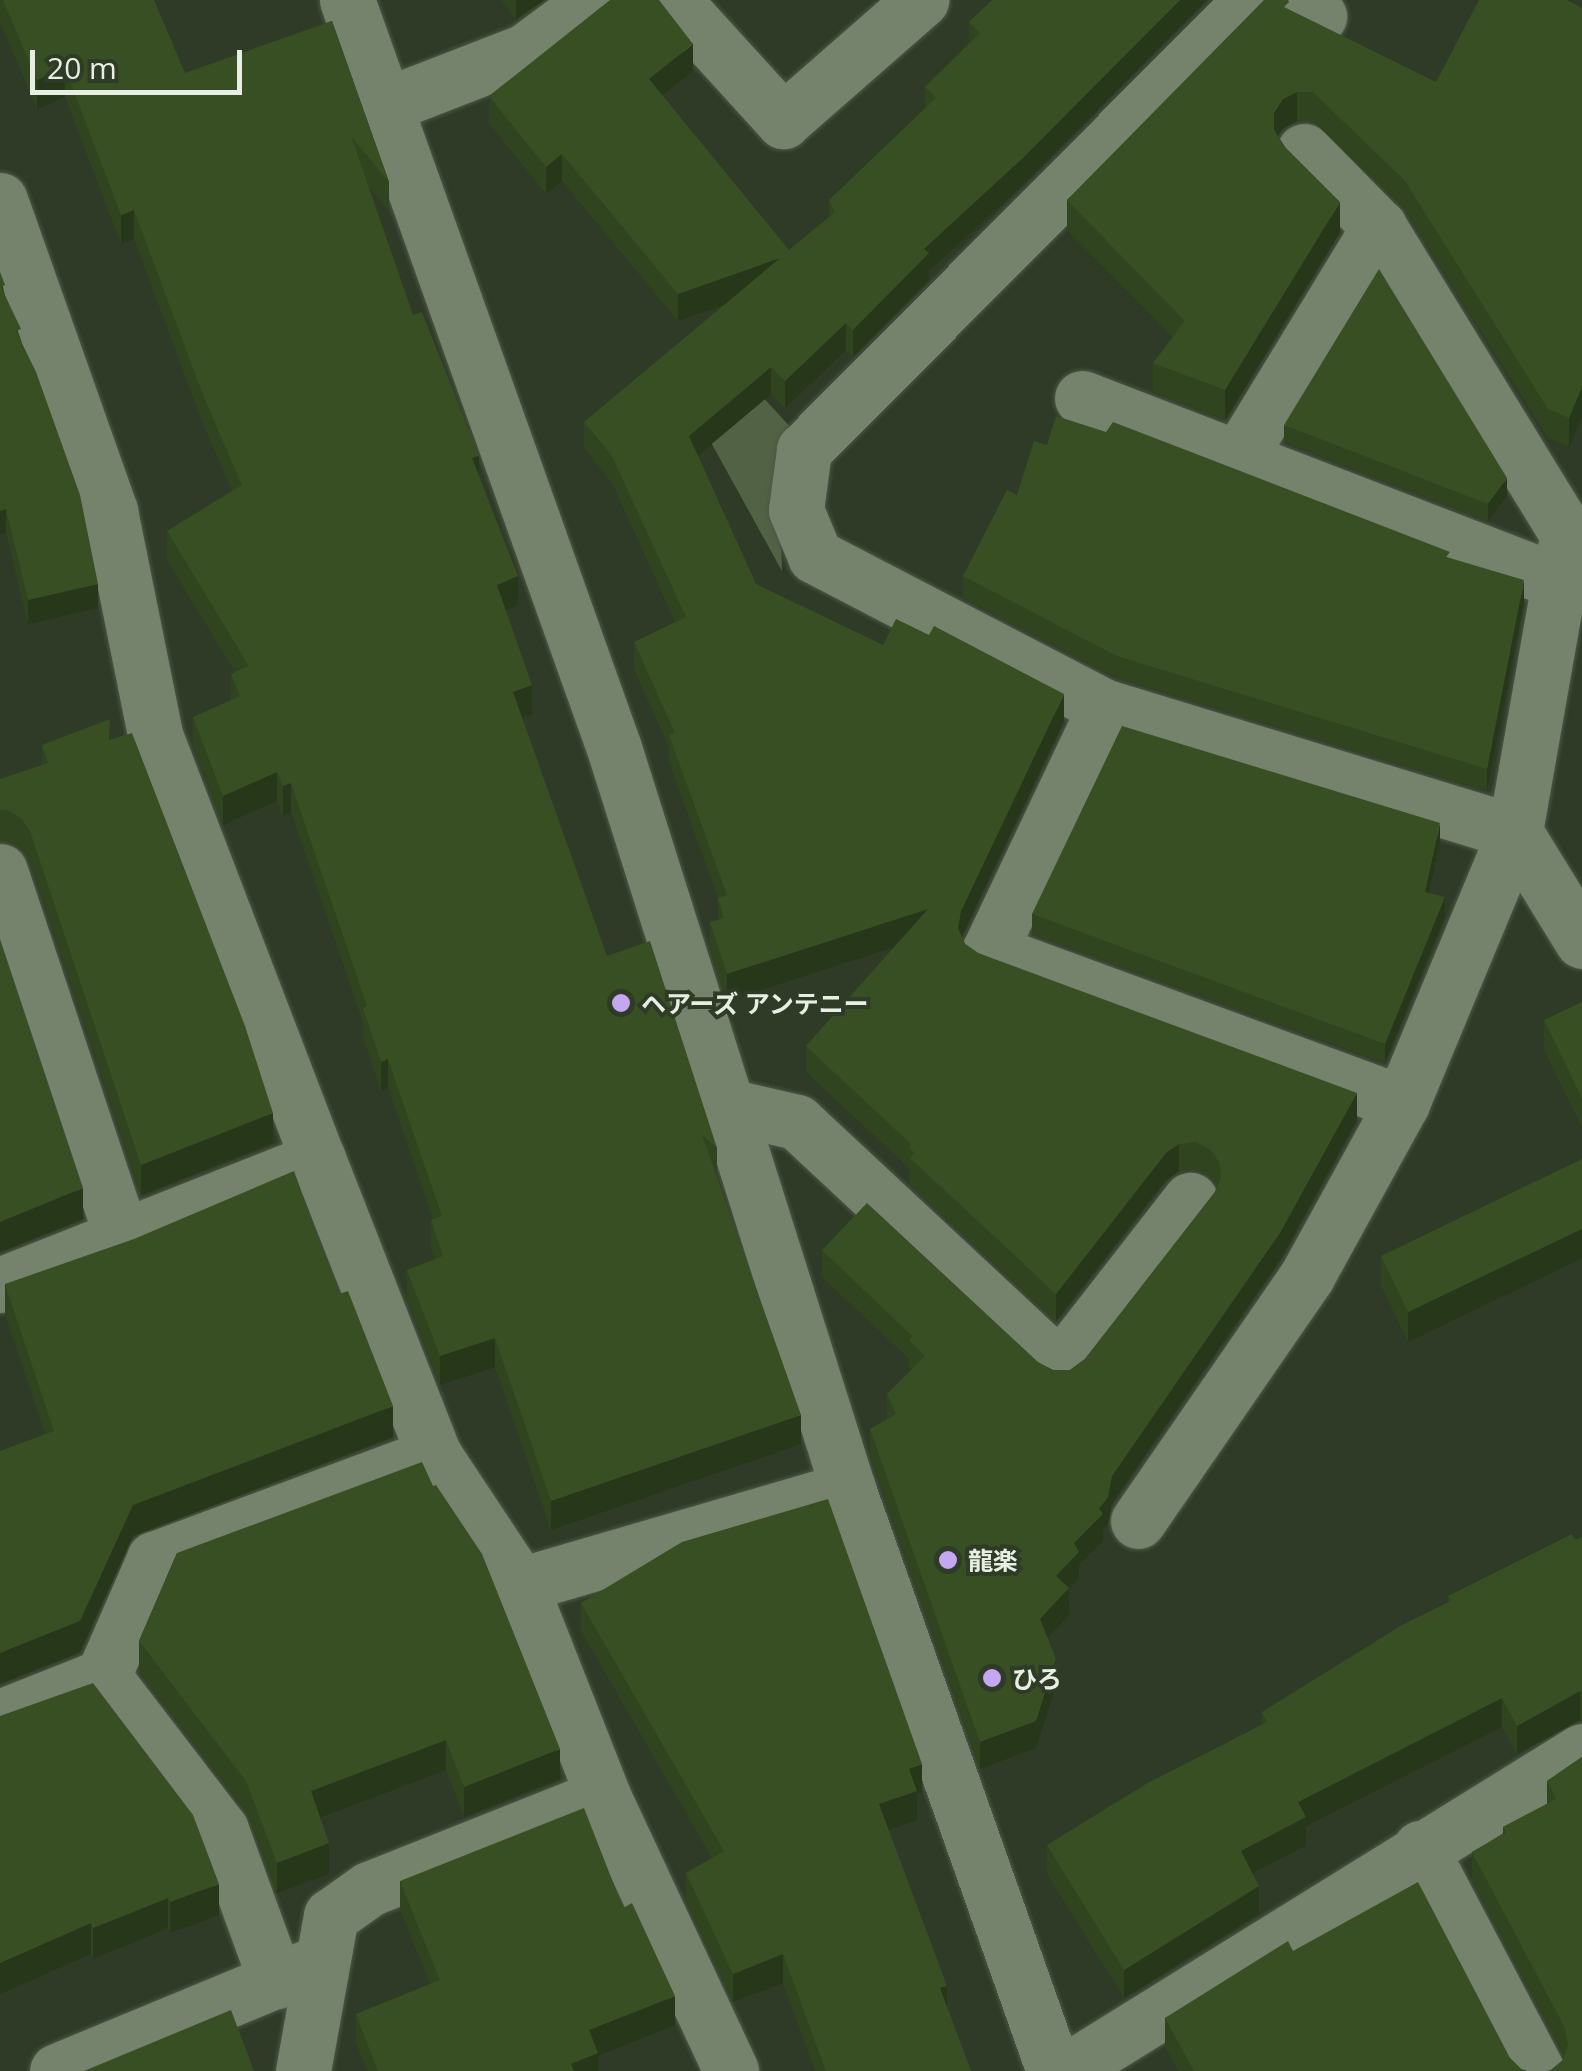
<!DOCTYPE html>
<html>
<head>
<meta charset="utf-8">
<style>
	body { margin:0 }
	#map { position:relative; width:1582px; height:2071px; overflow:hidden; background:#2f3a27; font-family:"Open Sans","Noto Sans JP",sans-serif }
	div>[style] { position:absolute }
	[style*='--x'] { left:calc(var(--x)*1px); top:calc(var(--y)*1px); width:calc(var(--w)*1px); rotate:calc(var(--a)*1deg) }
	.green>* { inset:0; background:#526345 }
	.roads { filter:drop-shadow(0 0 2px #4d5746) drop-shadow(0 0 2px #4d5746) }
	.minor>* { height:55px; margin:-27.5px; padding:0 27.5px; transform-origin:27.5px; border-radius:27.5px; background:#75826c }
	.wall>* { inset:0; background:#30441f }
	.shaded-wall>* { inset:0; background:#273719 }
	.building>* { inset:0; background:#384f24 }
	.dots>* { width:28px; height:28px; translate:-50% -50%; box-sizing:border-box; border:5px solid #2f3a27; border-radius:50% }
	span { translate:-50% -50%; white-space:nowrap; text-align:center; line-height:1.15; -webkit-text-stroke:8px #2f3a27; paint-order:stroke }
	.poi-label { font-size:25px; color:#e7efe2; font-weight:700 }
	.left { translate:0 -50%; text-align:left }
	.scale { position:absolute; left:30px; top:50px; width:212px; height:45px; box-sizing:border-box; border:5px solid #e7efe2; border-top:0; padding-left:12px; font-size:30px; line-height:35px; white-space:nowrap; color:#e7efe2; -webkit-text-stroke:8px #2f3a27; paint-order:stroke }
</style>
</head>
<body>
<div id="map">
	<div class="green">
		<div style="clip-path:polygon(715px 345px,794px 431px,778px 448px,782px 571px,677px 381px)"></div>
	</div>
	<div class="roads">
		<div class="minor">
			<div style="--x:347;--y:0;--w:794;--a:70.36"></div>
			<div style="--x:614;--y:748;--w:777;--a:72.47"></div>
			<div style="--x:848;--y:1489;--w:617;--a:70.51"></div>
			<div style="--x:673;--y:0;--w:164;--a:47.7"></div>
			<div style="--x:783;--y:121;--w:184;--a:-41.2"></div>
			<div style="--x:1303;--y:0;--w:23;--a:45"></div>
			<div style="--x:386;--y:105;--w:149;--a:-21.2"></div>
			<div style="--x:525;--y:51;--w:86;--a:-36.5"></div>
			<div style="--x:1304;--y:151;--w:107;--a:45.4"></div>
			<div style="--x:1379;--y:227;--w:360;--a:58.5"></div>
			<div style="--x:0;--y:200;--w:330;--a:70.5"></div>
			<div style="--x:110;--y:511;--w:228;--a:78.6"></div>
			<div style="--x:155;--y:735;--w:454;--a:69"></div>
			<div style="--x:318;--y:1159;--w:318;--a:68.6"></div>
			<div style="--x:434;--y:1455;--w:156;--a:56.5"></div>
			<div style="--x:520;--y:1585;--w:227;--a:68.5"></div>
			<div style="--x:603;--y:1796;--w:303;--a:65"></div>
			<div style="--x:1082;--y:398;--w:509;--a:21.07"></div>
			<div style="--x:1238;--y:458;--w:271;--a:-58.6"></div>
			<div style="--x:1565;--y:548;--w:288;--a:100"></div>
			<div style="--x:1515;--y:832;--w:128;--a:58.4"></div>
			<div style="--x:1105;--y:707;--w:270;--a:115.4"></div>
			<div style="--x:989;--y:951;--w:440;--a:20.2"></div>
			<div style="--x:0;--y:871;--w:389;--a:71.6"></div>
			<div style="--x:728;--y:1106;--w:71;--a:13.1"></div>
			<div style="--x:797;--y:1122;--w:359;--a:43"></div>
			<div style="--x:1060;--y:1367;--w:212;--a:-52.1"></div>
			<div style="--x:0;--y:1285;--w:342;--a:-21.6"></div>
			<div style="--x:1138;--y:1521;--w:298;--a:-55.4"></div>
			<div style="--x:1307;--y:1276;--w:197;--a:-61.2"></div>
			<div style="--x:1402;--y:1103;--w:294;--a:-67.4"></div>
			<div style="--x:1515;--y:832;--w:429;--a:-163"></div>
			<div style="--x:1105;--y:707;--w:327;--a:-152.5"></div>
			<div style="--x:815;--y:556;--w:50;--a:-112.4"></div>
			<div style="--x:796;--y:510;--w:61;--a:-82.4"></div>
			<div style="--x:804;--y:450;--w:634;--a:-45.19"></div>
			<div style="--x:520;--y:1585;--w:342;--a:-16.3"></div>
			<div style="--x:103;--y:1676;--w:194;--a:52.5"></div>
			<div style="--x:221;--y:1830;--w:161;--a:70"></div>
			<div style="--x:0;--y:1717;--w:111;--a:-21.7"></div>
			<div style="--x:103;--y:1676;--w:128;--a:-66.4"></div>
			<div style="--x:154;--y:1559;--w:299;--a:-20.4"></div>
			<div style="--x:1420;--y:1848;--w:252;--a:62.3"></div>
			<div style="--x:57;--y:2071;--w:272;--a:-22.5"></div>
			<div style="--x:303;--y:2071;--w:158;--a:-79.8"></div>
			<div style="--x:331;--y:1916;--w:47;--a:-35.4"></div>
			<div style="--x:369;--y:1889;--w:252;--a:-21.7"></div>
			<div style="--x:1066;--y:2071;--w:607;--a:-31.81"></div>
		</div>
	</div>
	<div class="wall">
		<div style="clip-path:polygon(0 0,154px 0,185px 73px,332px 21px,389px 182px,389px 211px,368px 186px,413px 315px,479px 474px,518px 605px,506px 610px,532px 714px,522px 718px,607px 956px,717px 1148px,717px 1175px,801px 1444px,551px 1530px,495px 1367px,440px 1385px,407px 1299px,407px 1270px,435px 1260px,431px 1249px,431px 1220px,433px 1219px,388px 1088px,381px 1091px,363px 1037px,363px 1022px,291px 812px,283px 816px,277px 801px,223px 825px,193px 746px,193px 717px,231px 700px,231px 674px,235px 672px,167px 560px,167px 531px,232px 491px,203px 424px,134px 239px,121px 244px,65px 97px,37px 109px,0 22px)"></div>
		<div style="clip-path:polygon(501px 0,544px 0,516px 19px)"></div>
		<div style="clip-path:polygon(992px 0,1023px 185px,929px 271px,929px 280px,853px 357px,846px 350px,785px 408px,771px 394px,698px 455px,756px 584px,883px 645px,1064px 721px,962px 936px,965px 944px,978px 953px,1357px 1120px,1280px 1260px,1112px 1503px,1108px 1524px,1103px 1530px,1103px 1541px,1079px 1565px,1079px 1579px,1069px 1589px,1069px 1615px,1048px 1638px,1056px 1686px,1036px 1748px,980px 1769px,870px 1456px,870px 1429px,887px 1419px,887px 1394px,912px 1370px,909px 1367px,909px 1359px,822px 1277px,822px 1250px,1053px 1370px,1070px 1370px,1085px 1359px,1215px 1192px,1217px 1186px,1210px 1176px,1195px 1169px,1179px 1171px,1166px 1180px,1056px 1321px,910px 1185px,909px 1168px,806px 1072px,806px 1046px,894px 947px,727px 1001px,710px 949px,710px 922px,718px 920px,718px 898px,669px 762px,669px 748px,634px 669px,634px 642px,675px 622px,612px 483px,584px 448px,584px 422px,724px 305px,678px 321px,562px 181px,546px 194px,489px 123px,489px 96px,693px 71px,662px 96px,789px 250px,829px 218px,829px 200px,925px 108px,925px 87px,969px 43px,969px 22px)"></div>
		<div style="clip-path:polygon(1582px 8px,1582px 417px,1569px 447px,1548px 438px,1405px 210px,1313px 121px,1297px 121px,1283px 128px,1278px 136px,1340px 232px,1225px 420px,1153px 392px,1153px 363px,1173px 337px,1067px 230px,1067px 200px,1289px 10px,1436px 82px)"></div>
		<div style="clip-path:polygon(0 272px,5px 296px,21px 340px,98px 608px,28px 624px,6px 533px,0 535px)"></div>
		<div style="clip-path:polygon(1284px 425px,1507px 495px,1488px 521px,1284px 442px)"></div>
		<div style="clip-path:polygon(1017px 495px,1450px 558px,1524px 602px,1487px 791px,1117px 678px,963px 598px,963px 576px)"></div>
		<div style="clip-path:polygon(110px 740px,273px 1143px,141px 1195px,30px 861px,21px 848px,7px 841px,0 841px,0 779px,42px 765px,42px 745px)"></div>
		<div style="clip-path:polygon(1440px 842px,1429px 893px,1445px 916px,1385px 1063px,1032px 934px,1032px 914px)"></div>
		<div style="clip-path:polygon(1582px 1002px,1582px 1128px,1544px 1050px,1544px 1020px)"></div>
		<div style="clip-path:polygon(1582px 1159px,1408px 1342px,1381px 1286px,1381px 1256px)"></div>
		<div style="clip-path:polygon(5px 1284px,339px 1294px,393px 1437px,133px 1536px,80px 1652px,0 1684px,0 1451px,45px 1434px,5px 1315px)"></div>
		<div style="clip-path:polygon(1582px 1537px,1582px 1720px,1580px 1720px,1517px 1754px,1502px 1727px,1306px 1826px,1306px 1846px,1253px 1873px,1259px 1914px,1124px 1998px,1047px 1874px,1047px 1845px,1262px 1724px,1262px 1712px,1448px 1602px,1448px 1596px)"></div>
		<div style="clip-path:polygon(177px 1553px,560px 1779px,464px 1817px,446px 1770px,320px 1818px,329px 1874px,277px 1893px,246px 1811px,139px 1672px,139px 1641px)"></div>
		<div style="clip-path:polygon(581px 1603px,922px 1792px,917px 1794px,917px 1820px,889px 1829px,947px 2006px,971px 2071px,815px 2071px,783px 1983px,733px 2002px,686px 1901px,686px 1873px,712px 1858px,581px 1631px)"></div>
		<div style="clip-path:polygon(0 1716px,219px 1915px,170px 1933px,168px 1928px,93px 1959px,91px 1954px,0 1994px)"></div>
		<div style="clip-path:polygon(1582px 1757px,1582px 2071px,1551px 2070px,1563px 2060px,1564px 2056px,1472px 1880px,1472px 1852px,1503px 1835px,1503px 1827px,1547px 1804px,1547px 1781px)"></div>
		<div style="clip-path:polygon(400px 1881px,623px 1908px,675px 2025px,598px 2056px,598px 2071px,367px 2071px,356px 2043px,356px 2014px,430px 1984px,400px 1910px)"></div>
		<div style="clip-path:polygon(1293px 1951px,1510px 2058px,1521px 2069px,1527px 2071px,1178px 2071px,1165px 2047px,1165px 2018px)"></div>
	</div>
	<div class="shaded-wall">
		<div style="clip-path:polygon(516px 0,544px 0,516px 19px)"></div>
		<div style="clip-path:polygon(1180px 0,1207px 0,1023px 185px,929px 271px,929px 280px,853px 357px,853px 330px,924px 249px)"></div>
		<div style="clip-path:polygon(693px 44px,693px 71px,649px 106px,649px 79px)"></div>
		<div style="clip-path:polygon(65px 68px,65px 97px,37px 109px,37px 80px)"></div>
		<div style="clip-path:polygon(1297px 92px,1297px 121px,1283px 128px,1274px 142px,1274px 113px,1283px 99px)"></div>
		<div style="clip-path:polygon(562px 154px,562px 181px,546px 194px,546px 167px)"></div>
		<div style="clip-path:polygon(1340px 202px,1340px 232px,1225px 420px,1225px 390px)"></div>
		<div style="clip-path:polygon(134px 210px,134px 239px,121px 244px,121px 215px)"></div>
		<div style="clip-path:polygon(780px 258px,780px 285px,678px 321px,678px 294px)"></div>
		<div style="clip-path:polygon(846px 323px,846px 350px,785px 408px,785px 381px)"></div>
		<div style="clip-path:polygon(771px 367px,771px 394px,689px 463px,689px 436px)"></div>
		<div style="clip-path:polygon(1582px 387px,1582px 417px,1569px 447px,1569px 418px)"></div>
		<div style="clip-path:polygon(479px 456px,479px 485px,472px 458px)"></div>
		<div style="clip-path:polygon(1507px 478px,1507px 495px,1488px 521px,1488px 504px)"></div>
		<div style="clip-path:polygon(6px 509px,6px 533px,0 535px,0 511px)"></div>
		<div style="clip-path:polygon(518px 576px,518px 605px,497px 614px,497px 585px)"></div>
		<div style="clip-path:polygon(1524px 580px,1524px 602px,1487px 791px,1487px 769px)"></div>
		<div style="clip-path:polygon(98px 584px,98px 608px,28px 624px,28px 600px)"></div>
		<div style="clip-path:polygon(532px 685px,532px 714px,513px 721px,513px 692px)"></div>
		<div style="clip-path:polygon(1064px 694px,1064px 721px,961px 938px,958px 928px,961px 911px)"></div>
		<div style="clip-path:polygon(277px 772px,277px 801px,223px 825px,223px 796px)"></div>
		<div style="clip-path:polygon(291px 783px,291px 812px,283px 816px,283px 786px)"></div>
		<div style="clip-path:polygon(1440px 823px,1440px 842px,1425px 911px,1425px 892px)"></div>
		<div style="clip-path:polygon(1445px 897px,1445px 916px,1385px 1063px,1385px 1044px)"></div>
		<div style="clip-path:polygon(928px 909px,928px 936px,727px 1001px,727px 974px)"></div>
		<div style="clip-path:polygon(388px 1059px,388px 1088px,381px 1091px,381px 1062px)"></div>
		<div style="clip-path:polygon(1357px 1093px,1357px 1120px,1280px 1260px,1112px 1503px,1108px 1524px,1103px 1530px,1103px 1541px,1079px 1565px,1079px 1579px,1069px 1589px,1069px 1615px,1040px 1646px,1040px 1619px,1056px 1576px,1074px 1543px,1099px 1509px,1112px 1476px)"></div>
		<div style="clip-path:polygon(273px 1113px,273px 1143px,141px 1195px,141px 1165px)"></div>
		<div style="clip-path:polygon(1179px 1144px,1179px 1171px,1166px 1180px,1056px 1321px,1056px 1294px,1166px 1153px)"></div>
		<div style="clip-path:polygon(83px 1188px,83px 1219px,0 1252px,0 1222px)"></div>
		<div style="clip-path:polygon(1582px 1229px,1582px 1258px,1408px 1342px,1408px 1312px)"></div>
		<div style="clip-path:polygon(495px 1338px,495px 1367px,440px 1385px,440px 1356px)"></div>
		<div style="clip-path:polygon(393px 1406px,393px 1437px,133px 1536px,80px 1652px,0 1684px,0 1653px,133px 1505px)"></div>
		<div style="clip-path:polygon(801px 1415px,801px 1444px,551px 1530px,551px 1501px)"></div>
		<div style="clip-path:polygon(1056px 1659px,1056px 1686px,1036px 1748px,980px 1769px,980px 1742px)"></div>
		<div style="clip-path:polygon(1580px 1691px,1580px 1720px,1517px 1754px,1517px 1726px)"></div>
		<div style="clip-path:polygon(1502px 1698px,1502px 1727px,1306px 1826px,1306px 1846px,1241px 1879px,1241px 1851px,1298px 1802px)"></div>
		<div style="clip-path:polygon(446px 1740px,446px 1770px,311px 1821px,311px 1791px)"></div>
		<div style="clip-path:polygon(560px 1749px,560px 1779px,464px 1817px,464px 1787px)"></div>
		<div style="clip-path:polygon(922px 1764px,922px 1792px,917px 1794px,917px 1820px,879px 1833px,879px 1804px,909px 1769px)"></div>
		<div style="clip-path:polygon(329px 1843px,329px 1874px,277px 1893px,277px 1863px)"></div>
		<div style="clip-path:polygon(219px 1884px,219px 1915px,170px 1933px,170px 1902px)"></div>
		<div style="clip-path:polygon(1259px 1886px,1259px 1914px,1124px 1998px,1124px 1970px)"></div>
		<div style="clip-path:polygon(168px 1898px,168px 1928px,93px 1959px,93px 1928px)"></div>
		<div style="clip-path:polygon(91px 1923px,91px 1954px,0 1994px,0 1963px)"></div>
		<div style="clip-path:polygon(783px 1954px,783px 1983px,733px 2002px,733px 1974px)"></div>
		<div style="clip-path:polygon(947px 1986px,947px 2014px,940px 1988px)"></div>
		<div style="clip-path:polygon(675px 1996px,675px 2025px,598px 2056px,598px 2071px,571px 2071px,571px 2064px,589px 2030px)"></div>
	</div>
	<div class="building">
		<div style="clip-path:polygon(3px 0,154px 0,185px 73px,332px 21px,389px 182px,351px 136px,413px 315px,422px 312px,479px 456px,472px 458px,518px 576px,497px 585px,532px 685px,513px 692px,607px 956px,650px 941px,717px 1148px,702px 1135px,801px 1415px,551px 1501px,495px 1338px,440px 1356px,407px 1270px,443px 1256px,431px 1220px,442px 1216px,388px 1059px,381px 1062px,363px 1008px,367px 1006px,291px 783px,283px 786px,277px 772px,223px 796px,193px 717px,240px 696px,231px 674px,249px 666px,167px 531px,242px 485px,203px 395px,134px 210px,121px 215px,65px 68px,37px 80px)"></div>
		<div style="clip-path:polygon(610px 0,659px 0,693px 44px,649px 79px,789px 250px,835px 212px,829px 200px,936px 98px,925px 87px,980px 33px,969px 22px,992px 0,1180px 0,1023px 158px,924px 249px,929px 253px,853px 330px,846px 323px,785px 381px,771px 367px,689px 436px,756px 584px,883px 645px,896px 619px,929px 635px,934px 626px,1064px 694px,961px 911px,958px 928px,965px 944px,978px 953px,1357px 1093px,1280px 1233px,1112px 1476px,1108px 1497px,1099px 1509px,1103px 1514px,1074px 1543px,1079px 1552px,1056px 1576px,1069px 1588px,1040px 1619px,1056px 1659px,1036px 1721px,980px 1742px,870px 1429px,896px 1414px,887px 1394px,925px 1356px,909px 1340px,912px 1336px,822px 1250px,867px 1203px,1039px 1363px,1053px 1370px,1070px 1370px,1085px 1359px,1215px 1192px,1221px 1178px,1219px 1162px,1210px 1149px,1195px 1142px,1179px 1144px,1166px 1153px,1056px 1294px,910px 1158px,915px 1153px,909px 1148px,911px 1144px,806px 1046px,928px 909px,727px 974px,710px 922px,724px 918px,718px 898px,727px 895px,669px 735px,675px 733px,634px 642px,686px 617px,612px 456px,584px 422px,780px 258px,678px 294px,562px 154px,546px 167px,489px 96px)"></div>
		<div style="clip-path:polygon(1264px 0,1288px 0,1289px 2px,1284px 7px,1436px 82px,1479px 0,1567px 0,1582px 8px,1582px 387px,1569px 418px,1548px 409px,1405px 181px,1313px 92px,1297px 92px,1283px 99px,1274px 113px,1274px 129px,1282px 144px,1340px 202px,1225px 390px,1153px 363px,1185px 321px,1067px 200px)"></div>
		<div style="clip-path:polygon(1379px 269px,1507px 478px,1488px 504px,1284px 425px)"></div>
		<div style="clip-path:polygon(0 272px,5px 285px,1px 287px,21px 329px,16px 331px,36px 372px,80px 495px,98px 584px,28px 600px,6px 509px,0 511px)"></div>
		<div style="clip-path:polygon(1056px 416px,1106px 432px,1113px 422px,1450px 552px,1446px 557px,1524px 580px,1487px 769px,1117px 656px,963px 576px,1007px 490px,1017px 495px,1034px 441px,1047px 445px)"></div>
		<div style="clip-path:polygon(110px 719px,109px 740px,132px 733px,245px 1026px,273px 1113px,141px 1165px,30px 831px,21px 818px,7px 810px,0 810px,0 779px,48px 763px,42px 745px)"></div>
		<div style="clip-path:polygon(1122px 726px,1440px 823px,1425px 892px,1445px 897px,1385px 1044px,1032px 914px)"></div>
		<div style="clip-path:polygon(0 939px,83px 1188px,0 1222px)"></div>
		<div style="clip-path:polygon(1582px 1002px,1582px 1098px,1544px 1020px)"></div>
		<div style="clip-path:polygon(1582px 1159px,1582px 1229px,1408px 1312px,1381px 1256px)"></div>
		<div style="clip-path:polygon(294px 1171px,339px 1294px,348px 1291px,393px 1406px,133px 1505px,80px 1621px,0 1653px,0 1451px,54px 1431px,5px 1284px,134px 1239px)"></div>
		<div style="clip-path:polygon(422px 1462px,433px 1486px,436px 1485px,482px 1554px,560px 1749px,464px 1787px,446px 1740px,311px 1791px,329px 1843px,277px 1863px,246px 1781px,139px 1641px,177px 1553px)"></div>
		<div style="clip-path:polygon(828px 1499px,922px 1764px,909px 1769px,917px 1791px,879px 1804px,947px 1986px,940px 1988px,971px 2071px,826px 2071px,783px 1954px,733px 1974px,686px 1873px,724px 1851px,581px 1603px,682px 1542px)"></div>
		<div style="clip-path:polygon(1572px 1534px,1575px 1540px,1582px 1537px,1582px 1692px,1580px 1691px,1517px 1726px,1502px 1698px,1298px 1802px,1306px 1817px,1241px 1851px,1259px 1886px,1124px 1970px,1047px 1845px,1146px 1784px,1267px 1722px,1262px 1712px,1402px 1625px,1451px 1601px,1448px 1596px)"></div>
		<div style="clip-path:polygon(93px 1683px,193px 1815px,219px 1884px,170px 1902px,168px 1898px,93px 1928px,91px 1923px,0 1963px,0 1716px)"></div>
		<div style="clip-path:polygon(1582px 1757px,1582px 2071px,1547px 2071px,1551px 2070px,1563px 2060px,1568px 2045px,1565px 2028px,1472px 1852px,1506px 1833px,1503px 1827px,1556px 1799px,1547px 1781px)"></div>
		<div style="clip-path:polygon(584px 1808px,623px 1908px,632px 1903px,675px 1996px,589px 2030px,598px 2053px,571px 2064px,574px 2071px,378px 2071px,356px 2014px,440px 1980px,400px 1881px)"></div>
		<div style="clip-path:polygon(1418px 1882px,1510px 2058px,1521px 2069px,1527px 2071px,1194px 2071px,1165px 2018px,1288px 1941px,1293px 1951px)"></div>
		<div style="clip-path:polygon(231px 2010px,254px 2071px,84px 2071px)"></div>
	</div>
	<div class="dots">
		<div style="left:621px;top:1003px;background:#c5a6f0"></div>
		<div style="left:948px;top:1560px;background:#c5a6f0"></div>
		<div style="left:992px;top:1678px;background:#c5a6f0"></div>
	</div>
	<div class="poi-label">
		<span class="left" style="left:641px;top:1003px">ヘアーズ アンテニー</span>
		<span class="left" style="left:968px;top:1560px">龍楽</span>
		<span class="left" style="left:1012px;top:1678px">ひろ</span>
	</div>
	<div class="scale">20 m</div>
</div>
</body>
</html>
